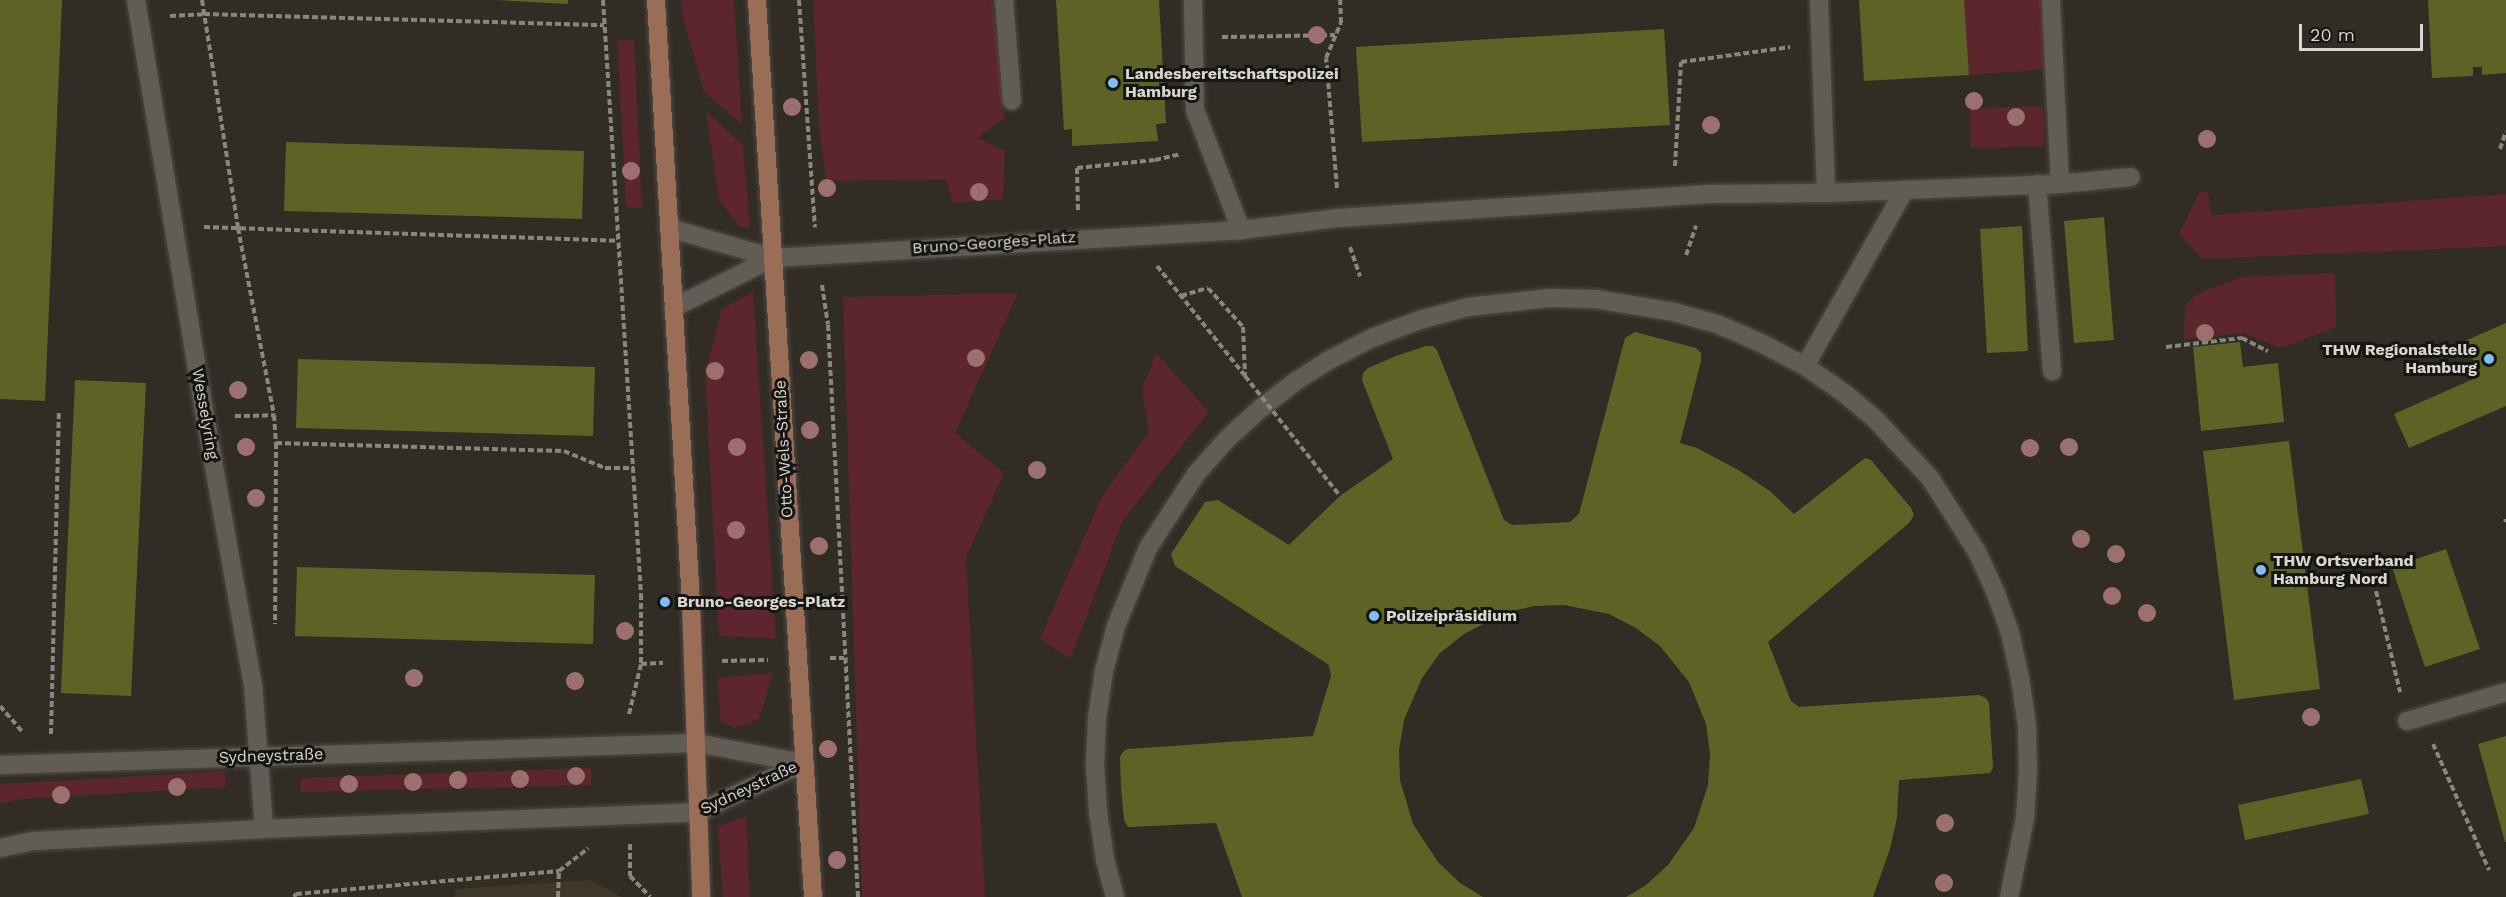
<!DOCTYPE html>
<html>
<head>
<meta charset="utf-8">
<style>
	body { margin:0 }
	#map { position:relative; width:2506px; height:897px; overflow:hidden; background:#312d25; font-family:"Work Sans",sans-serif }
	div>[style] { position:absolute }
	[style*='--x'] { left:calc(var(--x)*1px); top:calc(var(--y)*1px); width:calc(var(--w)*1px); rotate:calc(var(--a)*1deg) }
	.built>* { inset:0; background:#3e372a }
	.green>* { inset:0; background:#5d252d }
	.building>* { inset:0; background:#5d6324 }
	.path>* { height:4px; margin-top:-2px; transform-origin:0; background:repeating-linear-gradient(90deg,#898680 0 6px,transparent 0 9px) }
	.roads { filter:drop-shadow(0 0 2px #4f4b45) drop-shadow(0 0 2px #4f4b45) }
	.minor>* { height:18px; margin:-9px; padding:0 9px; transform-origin:9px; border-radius:9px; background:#615c54 }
	.major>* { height:18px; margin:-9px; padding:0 9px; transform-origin:9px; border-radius:9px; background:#9a6e56 }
	.path-bridge>* { height:4px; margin-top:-2px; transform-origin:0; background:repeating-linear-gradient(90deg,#898680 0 6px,transparent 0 9px) }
	.trees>* { width:18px; height:18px; margin:-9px; border-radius:50%; background:#9d7070 }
	.dots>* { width:16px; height:16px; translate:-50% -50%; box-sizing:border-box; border:3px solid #171512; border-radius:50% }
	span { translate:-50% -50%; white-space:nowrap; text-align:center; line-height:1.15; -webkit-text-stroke:6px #171512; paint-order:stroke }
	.poi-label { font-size:16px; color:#d9d6d2; font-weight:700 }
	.left { translate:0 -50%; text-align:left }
	.right { translate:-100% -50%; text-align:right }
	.street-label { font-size:16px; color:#d9d6d2 }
	.scale { position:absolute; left:2299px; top:24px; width:124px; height:27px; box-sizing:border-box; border:3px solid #d9d6d2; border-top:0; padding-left:8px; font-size:18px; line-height:21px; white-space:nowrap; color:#d9d6d2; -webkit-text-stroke:4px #171512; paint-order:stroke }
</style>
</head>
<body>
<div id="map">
	<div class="built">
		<div style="clip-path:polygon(590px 880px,622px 897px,454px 897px,456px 889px)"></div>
	</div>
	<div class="green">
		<div style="clip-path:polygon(681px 0,734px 0,742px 124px,704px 92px,682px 14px)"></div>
		<div style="clip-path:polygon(813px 0,992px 0,1005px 118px,977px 138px,1005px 151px,1003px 199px,953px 203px,946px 179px,826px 181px,819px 128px)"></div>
		<div style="clip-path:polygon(1964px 0,2059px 0,2063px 68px,1969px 75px)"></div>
		<div style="clip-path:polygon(617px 39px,634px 40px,642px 208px,626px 207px)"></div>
		<div style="clip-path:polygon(2043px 106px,2044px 146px,1971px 148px,1970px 108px)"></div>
		<div style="clip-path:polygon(706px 111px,743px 145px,750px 228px,739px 226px,719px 200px)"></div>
		<div style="clip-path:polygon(2208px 191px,2211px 215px,2506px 194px,2506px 246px,2203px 259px,2179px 234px,2199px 193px)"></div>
		<div style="clip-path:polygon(2335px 273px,2336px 327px,2281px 348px,2244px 333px,2184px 339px,2185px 307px,2192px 298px,2204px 291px,2242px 277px)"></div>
		<div style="clip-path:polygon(753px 292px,776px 639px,719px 636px,705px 373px,722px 309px)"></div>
		<div style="clip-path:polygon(1018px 293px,955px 433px,1004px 473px,966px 557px,985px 897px,862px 897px,843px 297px)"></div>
		<div style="clip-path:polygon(1156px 353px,1209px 412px,1123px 520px,1070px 659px,1040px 639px,1102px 496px,1149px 432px,1142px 389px)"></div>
		<div style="clip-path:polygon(773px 673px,759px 719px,735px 728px,720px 721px,718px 678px)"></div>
		<div style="clip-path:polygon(591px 768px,591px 785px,301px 792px,300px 778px)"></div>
		<div style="clip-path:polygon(225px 771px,226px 787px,21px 799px,0 804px,0 784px)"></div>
		<div style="clip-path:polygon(746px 816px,750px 897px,723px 897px,718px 827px)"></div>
	</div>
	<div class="building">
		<div style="clip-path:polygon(0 0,62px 0,45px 401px,0 399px)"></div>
		<div style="clip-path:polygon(496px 0,568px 0,568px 4px)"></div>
		<div style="clip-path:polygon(1056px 0,1159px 0,1166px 123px,1156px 124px,1158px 141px,1072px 146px,1072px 129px,1064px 130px)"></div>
		<div style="clip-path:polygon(1859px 0,1964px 0,1969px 75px,1864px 81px)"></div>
		<div style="clip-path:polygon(2428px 0,2506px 0,2506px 73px,2482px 75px,2482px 67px,2473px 67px,2473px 76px,2432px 78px)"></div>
		<div style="clip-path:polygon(1664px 29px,1670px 125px,1362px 142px,1356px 47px)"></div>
		<div style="clip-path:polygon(286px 142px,584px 151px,582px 219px,284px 211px)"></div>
		<div style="clip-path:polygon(2104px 217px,2114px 340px,2074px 343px,2064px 221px)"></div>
		<div style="clip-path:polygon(2022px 226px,2028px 351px,1987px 353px,1980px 229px)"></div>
		<div style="clip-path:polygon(2506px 323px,2506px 406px,2409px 448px,2394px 414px,2480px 376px,2465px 341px)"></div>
		<div style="clip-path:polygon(1635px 332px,1696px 348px,1701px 353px,1701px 361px,1680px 443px,1697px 448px,1740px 471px,1770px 491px,1794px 514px,1865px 458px,1871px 460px,1911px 508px,1914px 515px,1909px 523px,1768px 642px,1791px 701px,1799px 707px,1979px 695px,1986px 698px,1989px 703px,1993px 768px,1990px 773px,1899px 780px,1897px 817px,1890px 849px,1873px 897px,1626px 897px,1645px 886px,1668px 865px,1694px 828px,1708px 785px,1710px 754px,1706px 724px,1689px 682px,1660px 646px,1636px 628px,1609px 614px,1564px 605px,1534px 606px,1504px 613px,1464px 634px,1440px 653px,1422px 678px,1404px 720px,1399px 750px,1400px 780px,1413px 824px,1438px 862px,1460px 883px,1483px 897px,1242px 897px,1216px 823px,1128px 827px,1124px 820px,1121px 788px,1120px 756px,1124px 751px,1128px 749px,1313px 736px,1331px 676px,1329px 665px,1175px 566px,1171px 554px,1205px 502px,1218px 500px,1289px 545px,1340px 496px,1393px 459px,1362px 380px,1363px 373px,1368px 368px,1396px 356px,1426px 346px,1433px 346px,1437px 350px,1504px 520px,1513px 525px,1570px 522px,1579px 514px,1625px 338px)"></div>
		<div style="clip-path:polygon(2240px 342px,2243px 367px,2278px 363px,2284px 422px,2201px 431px,2193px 347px)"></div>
		<div style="clip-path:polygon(298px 359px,595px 367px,593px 436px,296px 428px)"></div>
		<div style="clip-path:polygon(75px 380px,146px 383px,131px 696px,61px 693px)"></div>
		<div style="clip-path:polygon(2289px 441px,2320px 689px,2234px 700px,2203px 451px)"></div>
		<div style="clip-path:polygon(2446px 549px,2480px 649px,2425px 667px,2392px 567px)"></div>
		<div style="clip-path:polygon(297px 567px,595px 575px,593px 644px,295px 636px)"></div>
		<div style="clip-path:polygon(2506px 736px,2506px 842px,2505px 842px,2478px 744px)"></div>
		<div style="clip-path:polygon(2361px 779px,2369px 814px,2245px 840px,2238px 805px)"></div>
	</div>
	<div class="path">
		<div style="--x:202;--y:0;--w:231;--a:81"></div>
		<div style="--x:238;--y:228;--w:190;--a:79.1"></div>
		<div style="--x:603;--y:0;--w:595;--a:86.34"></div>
		<div style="--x:641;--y:594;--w:70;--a:90"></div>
		<div style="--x:799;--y:0;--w:228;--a:86"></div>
		<div style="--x:170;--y:16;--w:34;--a:-3"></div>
		<div style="--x:204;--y:14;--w:400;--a:1.6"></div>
		<div style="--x:1222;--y:37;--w:113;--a:-1"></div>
		<div style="--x:2500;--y:149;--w:18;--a:-71"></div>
		<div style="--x:1675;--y:166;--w:104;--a:-86.7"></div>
		<div style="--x:1681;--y:62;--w:110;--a:-7.8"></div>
		<div style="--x:1337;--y:188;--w:130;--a:-94.8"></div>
		<div style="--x:1326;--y:58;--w:38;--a:-67"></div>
		<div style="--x:1341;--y:23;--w:23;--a:-92"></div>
		<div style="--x:1078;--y:210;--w:42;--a:-91.4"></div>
		<div style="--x:1077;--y:168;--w:78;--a:-5.9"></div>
		<div style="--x:1155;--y:160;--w:26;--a:-13"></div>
		<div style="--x:204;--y:227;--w:413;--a:1.9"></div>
		<div style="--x:1350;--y:247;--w:31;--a:71"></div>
		<div style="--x:1686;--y:255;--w:31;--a:-71"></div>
		<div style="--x:1157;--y:266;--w:141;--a:51.3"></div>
		<div style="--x:822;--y:285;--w:40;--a:81.5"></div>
		<div style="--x:828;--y:325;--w:573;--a:87"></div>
		<div style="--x:1181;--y:296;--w:28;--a:-17"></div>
		<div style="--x:1208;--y:288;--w:52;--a:48.1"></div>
		<div style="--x:1243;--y:327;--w:48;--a:87.6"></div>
		<div style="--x:2166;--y:347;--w:77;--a:-6.8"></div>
		<div style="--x:2242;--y:338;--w:29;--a:27"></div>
		<div style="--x:235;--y:416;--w:39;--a:-1"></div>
		<div style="--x:274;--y:415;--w:28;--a:86"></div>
		<div style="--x:276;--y:443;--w:181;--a:90.3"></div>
		<div style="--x:276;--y:443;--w:288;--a:1.6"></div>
		<div style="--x:564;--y:451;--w:44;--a:22.5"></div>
		<div style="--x:605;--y:468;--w:29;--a:0"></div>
		<div style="--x:2505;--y:519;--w:3;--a:72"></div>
		<div style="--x:2376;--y:591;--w:104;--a:76.6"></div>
		<div style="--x:830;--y:658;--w:14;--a:0"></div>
		<div style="--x:722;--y:661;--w:46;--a:-1.2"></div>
		<div style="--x:0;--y:706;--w:35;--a:49"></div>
		<div style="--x:629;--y:714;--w:51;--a:-76.5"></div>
		<div style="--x:641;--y:664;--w:22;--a:-3"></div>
		<div style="--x:51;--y:734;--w:321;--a:-88.6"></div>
		<div style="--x:2433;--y:744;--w:138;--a:66"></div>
		<div style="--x:630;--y:844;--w:32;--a:90"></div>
		<div style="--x:630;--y:876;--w:29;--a:46"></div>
		<div style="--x:294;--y:897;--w:4;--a:-56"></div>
		<div style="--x:296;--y:894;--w:264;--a:-5"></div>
		<div style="--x:558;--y:897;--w:26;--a:-88"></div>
		<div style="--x:559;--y:871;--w:37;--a:-38"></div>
	</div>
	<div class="roads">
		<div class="minor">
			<div style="--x:136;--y:0;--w:422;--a:80.6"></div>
			<div style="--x:205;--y:416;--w:273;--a:79.9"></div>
			<div style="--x:253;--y:685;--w:144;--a:85.6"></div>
			<div style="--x:1004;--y:0;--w:101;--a:85.5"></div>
			<div style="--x:1193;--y:0;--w:110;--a:89"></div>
			<div style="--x:1195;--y:110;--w:129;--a:69"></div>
			<div style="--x:1819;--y:0;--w:193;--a:87.9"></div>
			<div style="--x:2051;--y:0;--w:184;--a:87.2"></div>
			<div style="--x:2037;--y:184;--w:188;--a:85.4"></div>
			<div style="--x:669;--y:228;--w:108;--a:16.1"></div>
			<div style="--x:773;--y:258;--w:469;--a:-3.4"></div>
			<div style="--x:1241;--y:230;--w:99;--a:-7"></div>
			<div style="--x:1339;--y:218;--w:368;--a:-3.7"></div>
			<div style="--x:1706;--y:194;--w:120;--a:-0.5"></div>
			<div style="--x:1826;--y:193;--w:234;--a:-2.2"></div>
			<div style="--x:2060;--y:184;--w:71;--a:-5.6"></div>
			<div style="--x:673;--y:308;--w:112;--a:-26.6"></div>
			<div style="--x:1805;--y:366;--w:203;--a:-60.5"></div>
			<div style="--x:2407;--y:721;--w:103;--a:-16.3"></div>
			<div style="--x:0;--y:765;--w:696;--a:-1.81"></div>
			<div style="--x:696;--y:743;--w:110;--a:10.5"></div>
			<div style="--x:0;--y:848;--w:35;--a:-12"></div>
			<div style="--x:34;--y:841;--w:230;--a:-3"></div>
			<div style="--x:264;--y:829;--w:434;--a:-2.2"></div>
			<div style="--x:698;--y:812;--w:117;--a:-24.8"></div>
			<div style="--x:1115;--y:897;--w:39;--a:-105"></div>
			<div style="--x:1105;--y:859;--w:48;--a:-98.5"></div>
			<div style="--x:1098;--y:812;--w:46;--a:-93.7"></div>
			<div style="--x:1095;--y:766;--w:48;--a:-87.6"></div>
			<div style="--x:1097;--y:718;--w:48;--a:-81.5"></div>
			<div style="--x:1104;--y:671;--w:47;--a:-75.1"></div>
			<div style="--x:1116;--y:626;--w:84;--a:-67.7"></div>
			<div style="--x:1148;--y:548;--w:88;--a:-57"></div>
			<div style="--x:1196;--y:474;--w:47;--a:-48.5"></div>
			<div style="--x:1227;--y:439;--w:46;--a:-42.4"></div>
			<div style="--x:1261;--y:408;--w:44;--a:-37.6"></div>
			<div style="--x:1296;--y:381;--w:41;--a:-32.2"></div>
			<div style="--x:1331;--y:359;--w:48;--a:-27.1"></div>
			<div style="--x:1374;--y:337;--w:52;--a:-20.2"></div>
			<div style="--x:1423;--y:319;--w:47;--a:-14.9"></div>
			<div style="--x:1468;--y:307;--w:81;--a:-6.3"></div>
			<div style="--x:1549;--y:298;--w:46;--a:1.2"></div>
			<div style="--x:1595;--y:299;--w:80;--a:9.3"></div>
			<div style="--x:1674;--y:312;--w:45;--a:15.6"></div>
			<div style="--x:1717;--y:324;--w:48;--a:23.4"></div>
			<div style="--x:1761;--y:343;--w:50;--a:27.6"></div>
			<div style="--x:1805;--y:366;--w:47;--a:34.7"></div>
			<div style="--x:1844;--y:393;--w:40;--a:40"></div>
			<div style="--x:1875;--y:419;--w:81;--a:47"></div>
			<div style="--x:1930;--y:478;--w:88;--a:57.6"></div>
			<div style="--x:1977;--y:552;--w:43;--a:65.2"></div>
			<div style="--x:1995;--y:591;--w:45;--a:70.3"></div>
			<div style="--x:2010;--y:633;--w:46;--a:77.5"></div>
			<div style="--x:2020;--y:678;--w:49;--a:81.7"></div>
			<div style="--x:2027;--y:726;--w:46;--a:88.8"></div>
			<div style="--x:2028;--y:772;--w:46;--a:93.7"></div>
			<div style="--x:2025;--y:818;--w:81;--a:101.4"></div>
		</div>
		<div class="major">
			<div style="--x:656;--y:0;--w:605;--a:86.68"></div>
			<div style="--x:691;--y:604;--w:293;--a:88"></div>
			<div style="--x:757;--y:0;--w:899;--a:86.43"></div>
		</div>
	</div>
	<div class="path-bridge">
		<div style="--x:1245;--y:376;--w:153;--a:51.6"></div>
	</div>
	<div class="trees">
		<div style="left:1317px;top:35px"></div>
		<div style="left:1974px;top:101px"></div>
		<div style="left:792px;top:107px"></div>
		<div style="left:2016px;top:117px"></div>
		<div style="left:1711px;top:125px"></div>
		<div style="left:2207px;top:139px"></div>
		<div style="left:631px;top:171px"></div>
		<div style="left:827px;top:188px"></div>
		<div style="left:979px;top:192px"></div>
		<div style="left:2205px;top:333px"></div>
		<div style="left:976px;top:358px"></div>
		<div style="left:809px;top:360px"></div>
		<div style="left:715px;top:371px"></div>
		<div style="left:238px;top:390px"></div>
		<div style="left:810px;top:430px"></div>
		<div style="left:246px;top:447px"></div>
		<div style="left:737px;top:447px"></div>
		<div style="left:2069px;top:447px"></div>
		<div style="left:2030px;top:448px"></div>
		<div style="left:1037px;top:470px"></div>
		<div style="left:256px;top:498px"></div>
		<div style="left:736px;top:530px"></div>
		<div style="left:2081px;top:539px"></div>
		<div style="left:819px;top:546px"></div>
		<div style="left:2116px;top:554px"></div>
		<div style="left:2112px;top:596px"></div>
		<div style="left:2147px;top:613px"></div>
		<div style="left:625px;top:631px"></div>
		<div style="left:414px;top:678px"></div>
		<div style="left:575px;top:681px"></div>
		<div style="left:2311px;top:717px"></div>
		<div style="left:828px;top:749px"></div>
		<div style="left:576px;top:776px"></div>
		<div style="left:520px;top:779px"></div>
		<div style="left:458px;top:780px"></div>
		<div style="left:413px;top:782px"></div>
		<div style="left:349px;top:784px"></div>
		<div style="left:177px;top:787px"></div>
		<div style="left:61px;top:795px"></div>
		<div style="left:1945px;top:823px"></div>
		<div style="left:837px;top:860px"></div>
		<div style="left:1944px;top:883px"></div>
	</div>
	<div class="dots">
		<div style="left:1113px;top:83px;background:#80bdfa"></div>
		<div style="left:2489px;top:359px;background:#80bdfa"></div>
		<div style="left:2261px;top:570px;background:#80bdfa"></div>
		<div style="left:665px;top:602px;background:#80bdfa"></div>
		<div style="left:1374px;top:616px;background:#80bdfa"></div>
	</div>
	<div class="poi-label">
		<span class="left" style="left:1125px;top:83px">Landesbereitschaftspolizei<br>Hamburg</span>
		<span class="right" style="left:2477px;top:359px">THW Regionalstelle<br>Hamburg</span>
		<span class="left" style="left:2273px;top:570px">THW Ortsverband<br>Hamburg Nord</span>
		<span class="left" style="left:677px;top:602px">Bruno-Georges-Platz</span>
		<span class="left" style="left:1386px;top:616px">Polizeipräsidium</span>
	</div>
	<div class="street-label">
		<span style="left:994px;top:243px;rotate:-4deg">Bruno-Georges-Platz</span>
		<span style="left:205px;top:414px;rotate:80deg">Wesselyring</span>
		<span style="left:784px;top:449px;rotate:-93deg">Otto-Wels-Straße</span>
		<span style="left:271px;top:756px;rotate:-2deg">Sydneystraße</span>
		<span style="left:749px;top:788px;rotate:-25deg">Sydneystraße</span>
	</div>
	<div class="scale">20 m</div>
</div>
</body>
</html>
